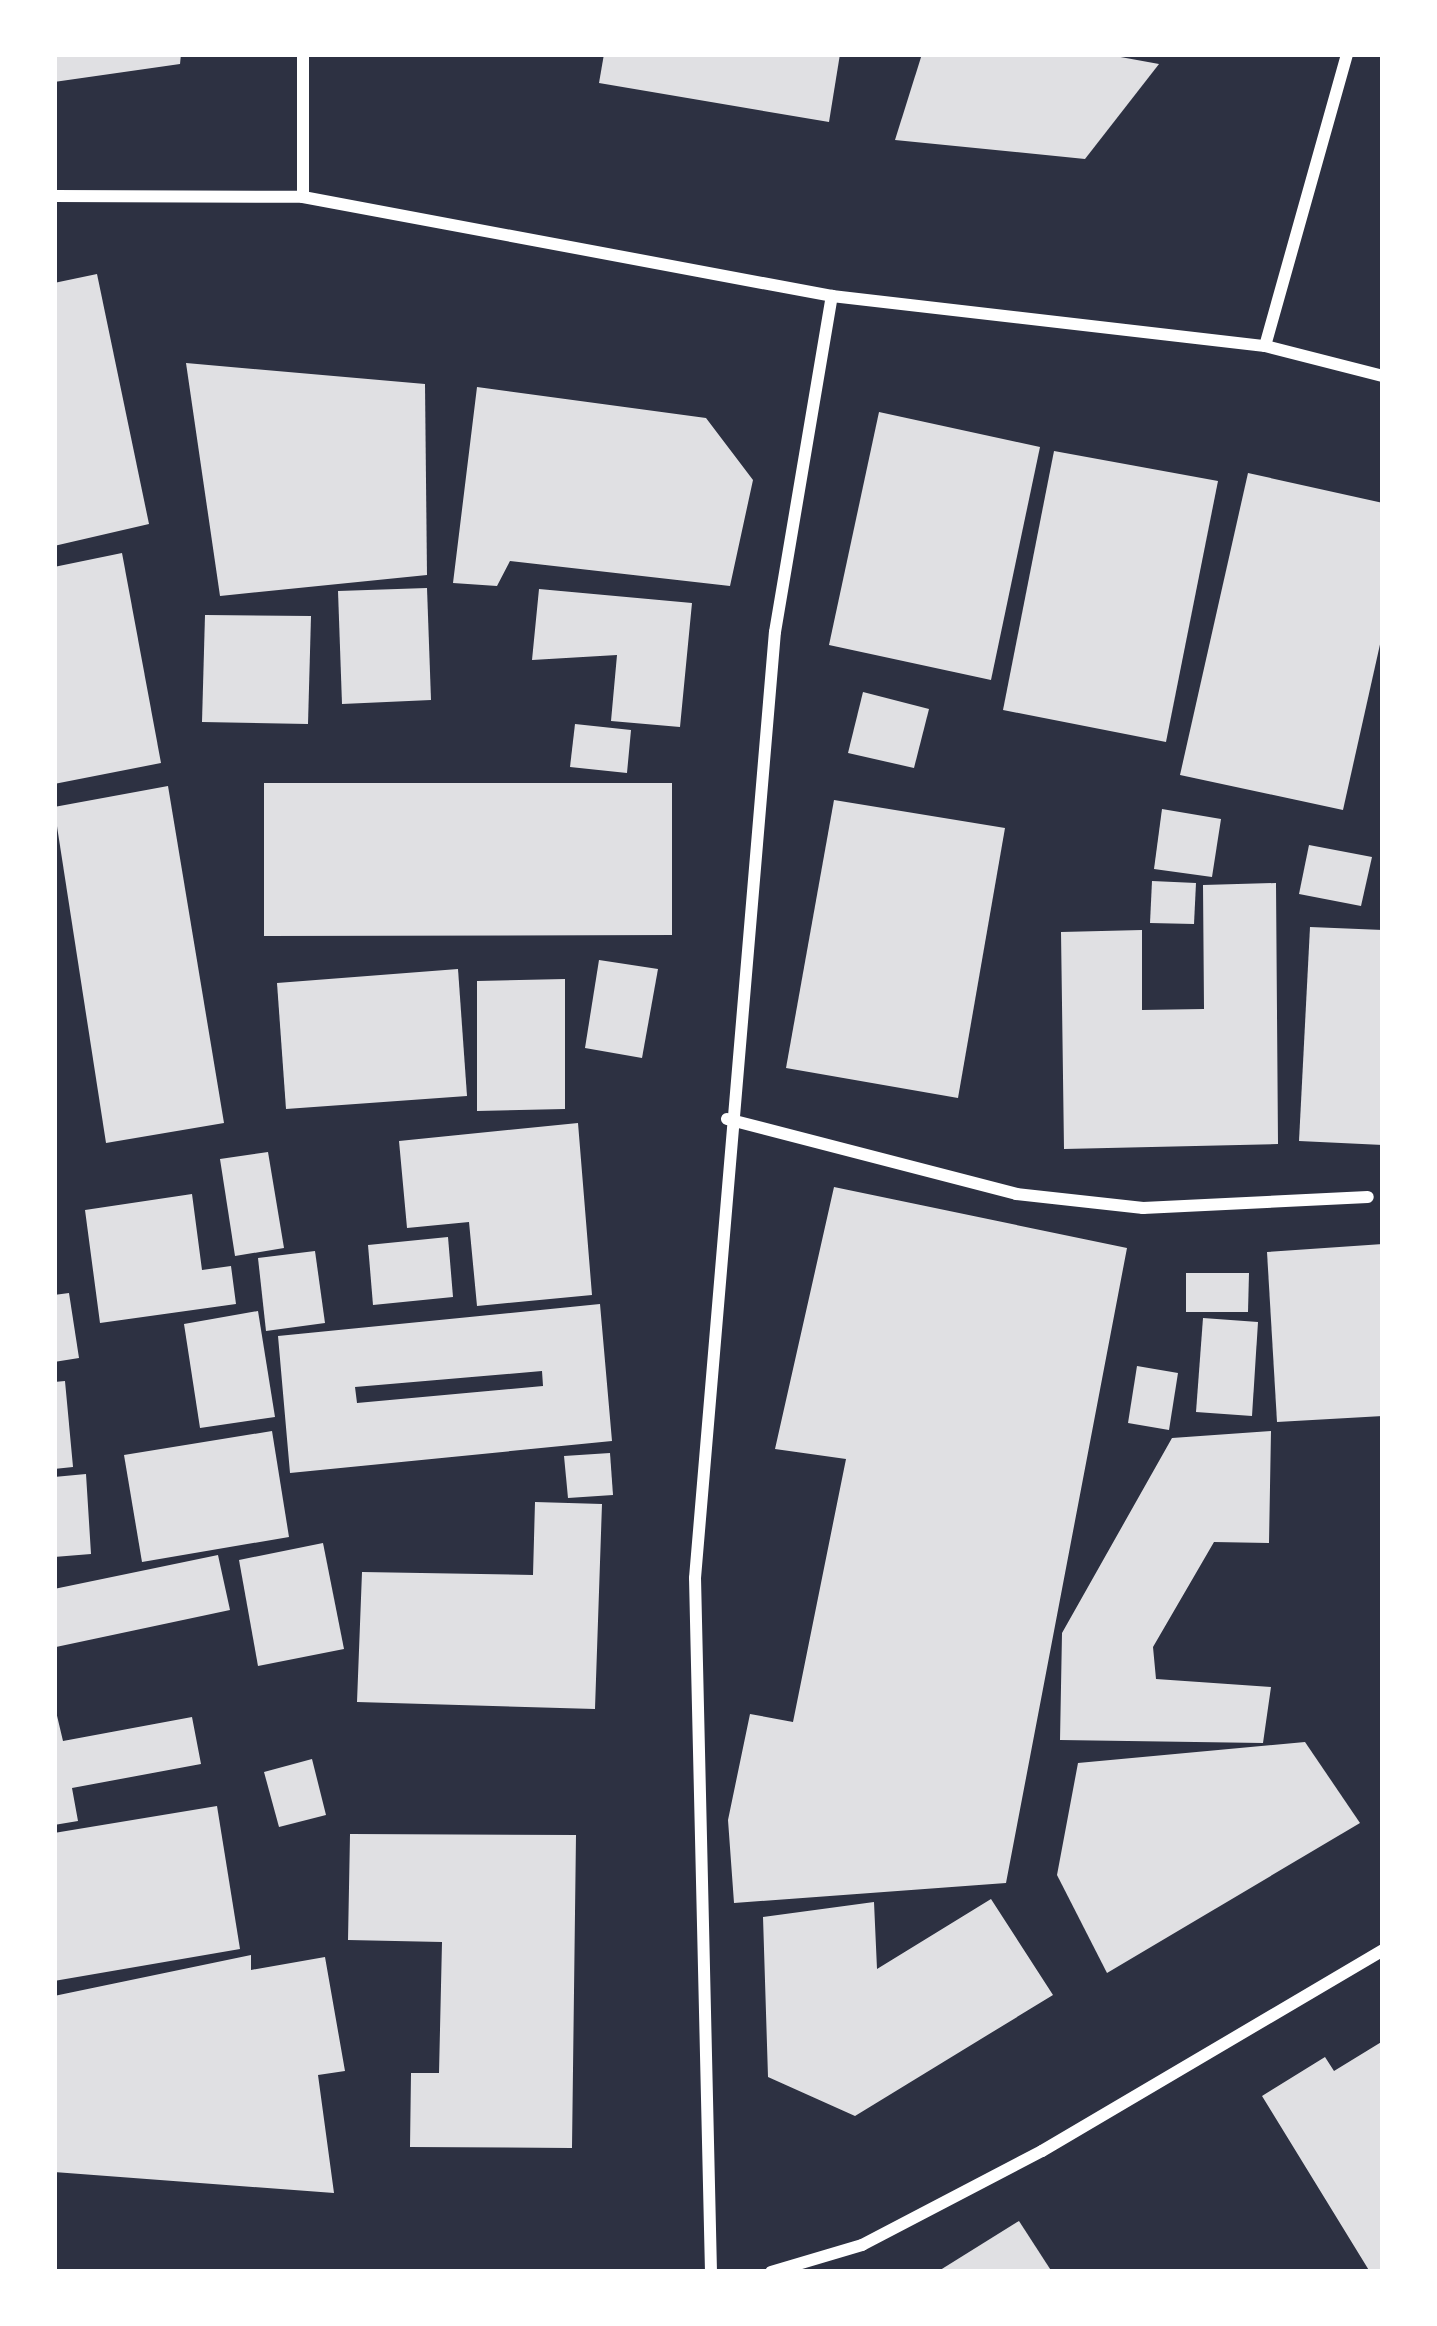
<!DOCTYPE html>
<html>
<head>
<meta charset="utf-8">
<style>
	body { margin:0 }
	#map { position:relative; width:1437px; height:2326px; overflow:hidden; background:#2d3142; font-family:"PT Sans Narrow",sans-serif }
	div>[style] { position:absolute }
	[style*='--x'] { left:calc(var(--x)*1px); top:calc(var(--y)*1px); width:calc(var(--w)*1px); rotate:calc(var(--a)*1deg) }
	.building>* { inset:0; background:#e0e0e3 }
	.minor>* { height:12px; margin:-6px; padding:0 6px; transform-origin:6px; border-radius:6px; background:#fff }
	span { translate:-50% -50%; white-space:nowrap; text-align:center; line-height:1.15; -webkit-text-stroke:10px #fff; paint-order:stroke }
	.frame { position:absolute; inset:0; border:57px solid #fff; pointer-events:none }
</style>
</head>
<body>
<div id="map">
	<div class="building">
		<div style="clip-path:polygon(54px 54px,181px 54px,180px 64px,54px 82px)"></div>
		<div style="clip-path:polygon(604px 54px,840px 54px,829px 122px,599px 83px)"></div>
		<div style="clip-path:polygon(922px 54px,1104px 54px,1159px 64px,1085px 159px,895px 140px)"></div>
		<div style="clip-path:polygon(97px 274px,149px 524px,54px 546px,54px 283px)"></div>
		<div style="clip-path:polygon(186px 363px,425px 384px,427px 575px,220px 596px)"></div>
		<div style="clip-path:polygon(477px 387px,706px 418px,753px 480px,730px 586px,510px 561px,497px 586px,453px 583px)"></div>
		<div style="clip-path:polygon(879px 412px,1040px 447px,991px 680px,829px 645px)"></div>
		<div style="clip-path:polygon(1054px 451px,1218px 481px,1166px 742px,1003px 710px)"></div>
		<div style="clip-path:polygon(1248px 473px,1383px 503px,1383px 631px,1343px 810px,1180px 775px)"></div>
		<div style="clip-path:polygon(122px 553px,161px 763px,54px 784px,54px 567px)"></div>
		<div style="clip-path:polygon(427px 588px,431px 700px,342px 704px,338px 591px)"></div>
		<div style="clip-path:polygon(539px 589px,692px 603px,680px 727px,611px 721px,617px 655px,532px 660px)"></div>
		<div style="clip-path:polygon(205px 615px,311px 616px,308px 724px,202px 722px)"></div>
		<div style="clip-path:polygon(863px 692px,929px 709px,914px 768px,848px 753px)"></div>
		<div style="clip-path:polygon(575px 724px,631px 730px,627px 773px,570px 767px)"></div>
		<div style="clip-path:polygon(264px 783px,672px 783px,672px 935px,264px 936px)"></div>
		<div style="clip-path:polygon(168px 786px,224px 1123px,106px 1143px,54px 807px)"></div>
		<div style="clip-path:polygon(834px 800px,1005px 828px,958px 1098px,786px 1068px)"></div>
		<div style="clip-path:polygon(1162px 809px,1221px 819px,1212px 877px,1154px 869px)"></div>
		<div style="clip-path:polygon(1309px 845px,1372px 857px,1361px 906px,1299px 894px)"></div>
		<div style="clip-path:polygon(1152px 881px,1196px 883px,1194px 924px,1150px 923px)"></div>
		<div style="clip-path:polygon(1276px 883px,1278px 1144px,1064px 1149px,1061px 932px,1142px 930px,1142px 1010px,1204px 1009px,1203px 885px)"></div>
		<div style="clip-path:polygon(1310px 927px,1383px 930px,1383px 1145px,1299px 1141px)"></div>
		<div style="clip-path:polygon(599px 960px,658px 969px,642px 1058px,585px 1048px)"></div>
		<div style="clip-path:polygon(458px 969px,467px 1096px,286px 1109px,277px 983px)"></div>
		<div style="clip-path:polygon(565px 979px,565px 1109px,477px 1111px,477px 981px)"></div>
		<div style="clip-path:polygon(578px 1123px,592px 1295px,477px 1306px,469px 1222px,407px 1228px,399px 1141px)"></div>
		<div style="clip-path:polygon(268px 1152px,284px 1248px,235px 1256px,220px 1159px)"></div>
		<div style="clip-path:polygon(834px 1187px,1127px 1248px,1006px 1883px,734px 1903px,728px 1820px,750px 1714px,793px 1722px,846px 1459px,775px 1449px)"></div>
		<div style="clip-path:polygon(192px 1194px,202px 1270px,231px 1266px,236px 1304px,100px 1323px,85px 1210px)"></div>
		<div style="clip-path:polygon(448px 1237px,453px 1297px,373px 1305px,368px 1245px)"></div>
		<div style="clip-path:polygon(1383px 1244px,1383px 1416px,1277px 1422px,1267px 1252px)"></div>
		<div style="clip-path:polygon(315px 1251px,325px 1323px,266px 1331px,258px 1258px)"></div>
		<div style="clip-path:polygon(1186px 1273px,1249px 1273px,1248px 1312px,1186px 1312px)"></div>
		<div style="clip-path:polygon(69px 1293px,79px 1358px,54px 1362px,54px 1295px)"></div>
		<div style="clip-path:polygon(evenodd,600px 1304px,612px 1441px,290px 1473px,278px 1336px,600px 1304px,542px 1371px,543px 1386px,357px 1403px,355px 1387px,542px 1371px)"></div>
		<div style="clip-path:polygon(258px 1311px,275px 1417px,200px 1428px,184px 1324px)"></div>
		<div style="clip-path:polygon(1203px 1318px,1258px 1322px,1252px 1416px,1196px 1412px)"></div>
		<div style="clip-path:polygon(1137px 1366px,1178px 1373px,1169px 1430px,1128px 1423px)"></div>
		<div style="clip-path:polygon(65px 1381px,73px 1467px,54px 1469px,54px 1382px)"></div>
		<div style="clip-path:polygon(272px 1431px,289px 1537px,142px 1562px,124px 1455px)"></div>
		<div style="clip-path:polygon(1271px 1431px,1269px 1543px,1214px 1542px,1153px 1647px,1156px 1679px,1271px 1687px,1263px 1743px,1060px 1740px,1062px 1633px,1172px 1438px)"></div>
		<div style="clip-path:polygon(610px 1453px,613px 1495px,568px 1498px,564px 1456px)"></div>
		<div style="clip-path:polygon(86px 1474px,91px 1554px,54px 1557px,54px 1477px)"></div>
		<div style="clip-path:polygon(535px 1502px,602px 1504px,595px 1709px,357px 1702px,362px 1572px,533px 1575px)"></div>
		<div style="clip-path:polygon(323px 1543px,344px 1649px,258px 1666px,239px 1560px)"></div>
		<div style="clip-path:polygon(218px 1555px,230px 1610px,56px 1647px,54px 1589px)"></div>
		<div style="clip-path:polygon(54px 1703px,63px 1741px,192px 1717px,201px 1764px,72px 1788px,78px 1821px,54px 1825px)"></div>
		<div style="clip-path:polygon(1305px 1742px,1360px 1823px,1107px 1973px,1057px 1875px,1078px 1763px)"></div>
		<div style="clip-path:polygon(312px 1759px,326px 1815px,279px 1827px,264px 1772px)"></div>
		<div style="clip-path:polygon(217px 1806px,240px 1949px,54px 1981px,54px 1833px)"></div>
		<div style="clip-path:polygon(350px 1834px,576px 1835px,572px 2148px,410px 2147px,411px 2073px,439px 2073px,442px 1942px,348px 1940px)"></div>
		<div style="clip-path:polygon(991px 1899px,1053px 1995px,855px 2116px,768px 2077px,763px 1917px,874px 1902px,877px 1969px)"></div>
		<div style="clip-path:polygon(251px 1955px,251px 1970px,325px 1957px,345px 2071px,318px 2075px,334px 2193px,54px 2172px,54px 1996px)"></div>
		<div style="clip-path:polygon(1383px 2041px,1383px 2272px,1370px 2272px,1262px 2096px,1325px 2057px,1334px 2071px)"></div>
		<div style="clip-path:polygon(1019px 2221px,1052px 2272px,937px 2272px)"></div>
	</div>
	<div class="minor">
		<div style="--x:303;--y:54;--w:143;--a:90"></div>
		<div style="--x:54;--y:196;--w:249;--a:0.2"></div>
		<div style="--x:303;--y:197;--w:538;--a:10.6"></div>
		<div style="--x:832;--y:296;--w:436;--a:6.6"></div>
		<div style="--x:1265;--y:346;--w:122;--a:14.3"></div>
		<div style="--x:1265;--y:346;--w:303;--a:-74.3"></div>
		<div style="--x:727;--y:1119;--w:299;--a:14.5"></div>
		<div style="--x:1016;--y:1194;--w:128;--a:6.3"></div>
		<div style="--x:1143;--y:1208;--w:225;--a:-2.8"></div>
		<div style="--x:711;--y:2272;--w:694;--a:-91.32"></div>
		<div style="--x:695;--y:1578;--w:949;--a:-85.17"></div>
		<div style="--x:775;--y:632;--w:341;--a:-80.4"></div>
		<div style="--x:771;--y:2272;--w:95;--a:-16.5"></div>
		<div style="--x:862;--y:2245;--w:203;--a:-27.6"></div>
		<div style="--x:1042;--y:2151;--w:396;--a:-30.5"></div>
	</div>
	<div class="frame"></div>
</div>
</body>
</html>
